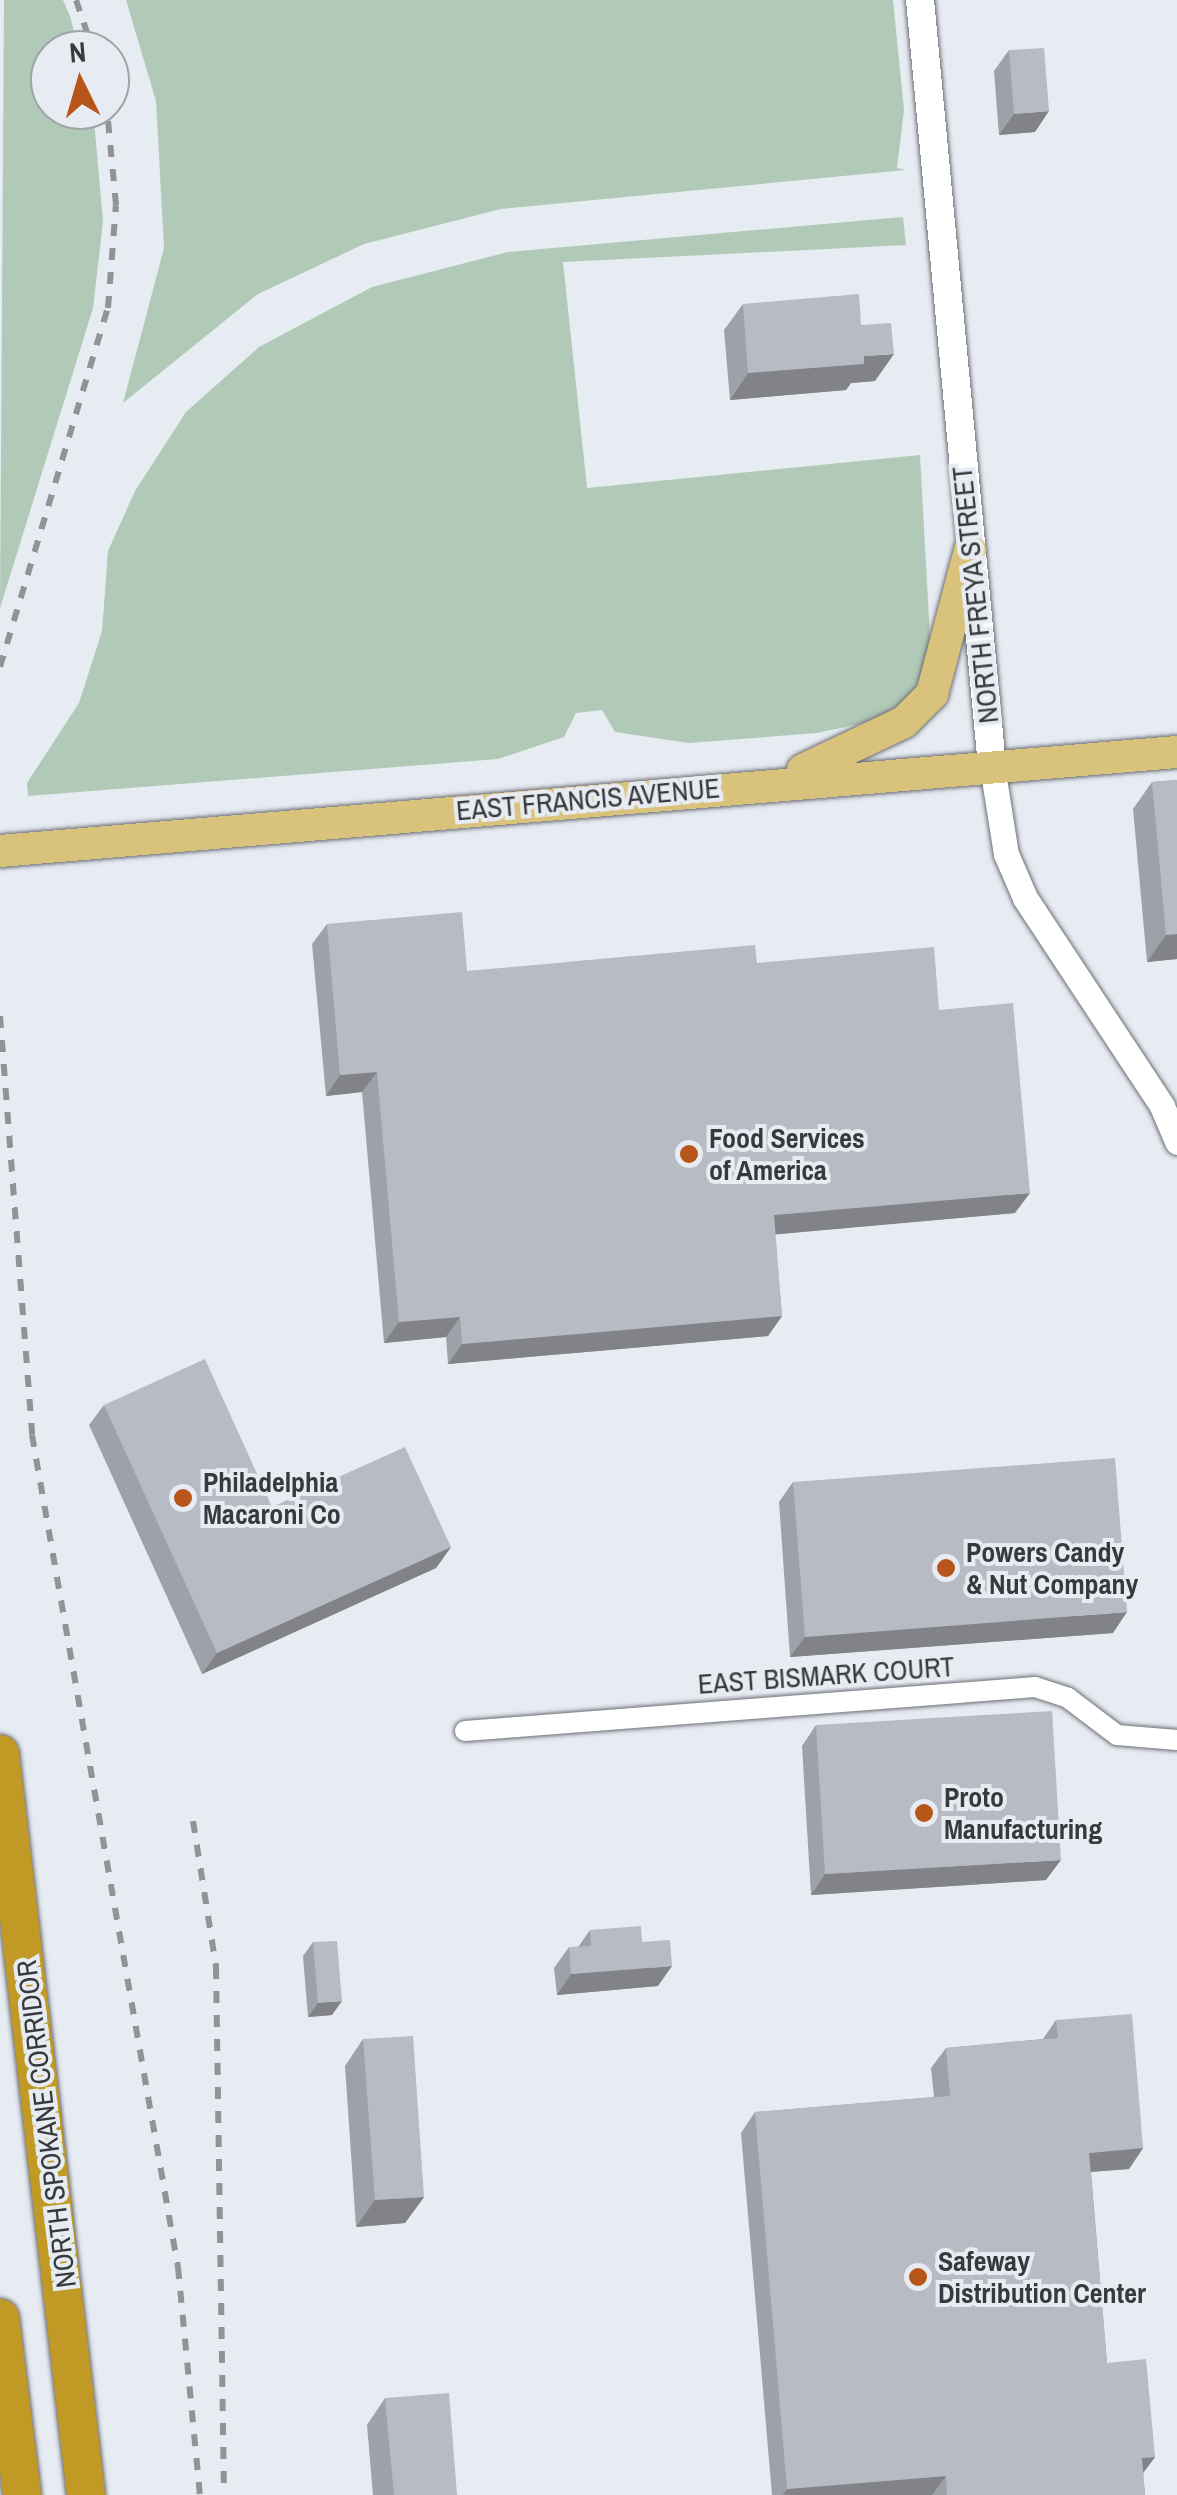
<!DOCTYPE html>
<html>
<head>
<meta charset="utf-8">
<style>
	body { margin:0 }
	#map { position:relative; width:1177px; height:2495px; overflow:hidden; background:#e7ebf2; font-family:"Archivo Narrow",sans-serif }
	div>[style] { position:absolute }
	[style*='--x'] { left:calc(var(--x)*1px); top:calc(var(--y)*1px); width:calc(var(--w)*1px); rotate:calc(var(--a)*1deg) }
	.green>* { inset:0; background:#b0cab7 }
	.roads { filter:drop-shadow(0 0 2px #6d6f76) drop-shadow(0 0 2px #6d6f76) }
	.minor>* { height:20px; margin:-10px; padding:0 10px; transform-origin:10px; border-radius:10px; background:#fff }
	.tertiary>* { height:25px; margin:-12.5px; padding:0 12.5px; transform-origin:12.5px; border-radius:12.5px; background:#fff }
	.secondary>* { height:28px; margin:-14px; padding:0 14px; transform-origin:14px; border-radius:14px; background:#fff }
	.primary>* { height:32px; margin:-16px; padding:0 16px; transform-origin:16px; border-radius:16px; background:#d9c27c }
	.motorway>* { height:38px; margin:-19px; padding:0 19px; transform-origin:19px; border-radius:19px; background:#c09a24 }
	.rail>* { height:6px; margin-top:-3px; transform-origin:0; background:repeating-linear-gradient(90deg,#909398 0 12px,transparent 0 24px) }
	.wall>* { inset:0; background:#9ea1a8 }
	.shaded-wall>* { inset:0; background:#818388 }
	.building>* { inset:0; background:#b8bbc3 }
	.dots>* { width:28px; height:28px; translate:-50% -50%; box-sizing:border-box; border:5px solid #e7ebf2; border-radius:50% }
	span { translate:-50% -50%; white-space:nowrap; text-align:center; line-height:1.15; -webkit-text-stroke:8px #e7ebf2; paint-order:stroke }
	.street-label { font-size:28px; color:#38393c }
	.poi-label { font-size:28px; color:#38393c; font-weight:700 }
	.left { translate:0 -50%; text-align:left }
	.north { position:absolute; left:30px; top:30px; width:100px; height:100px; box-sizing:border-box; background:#e7ebf2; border:2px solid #a1a4a9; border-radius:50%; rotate:355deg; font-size:28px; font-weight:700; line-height:40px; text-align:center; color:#38393c }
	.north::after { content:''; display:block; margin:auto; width:35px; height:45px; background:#b7551a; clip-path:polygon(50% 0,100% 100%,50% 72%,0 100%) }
</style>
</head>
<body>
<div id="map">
	<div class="green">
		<div style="clip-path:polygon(4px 0,63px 0,70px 16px,79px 50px,50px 50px,50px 110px,93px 110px,103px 221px,93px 308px,0 608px)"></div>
		<div style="clip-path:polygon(126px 0,893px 0,904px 110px,897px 168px,906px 170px,501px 209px,364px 244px,258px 294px,123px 403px,164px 248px,156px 101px)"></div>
		<div style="clip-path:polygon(903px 217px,906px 245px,563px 262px,587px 488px,920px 455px,931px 656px,909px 699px,873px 721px,817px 733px,689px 743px,615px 732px,602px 710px,576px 713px,564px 737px,498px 759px,28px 796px,27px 783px,79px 703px,102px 631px,108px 551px,135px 491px,186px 412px,259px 347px,372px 287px,508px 252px)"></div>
	</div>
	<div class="roads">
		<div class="minor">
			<div style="--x:465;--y:1731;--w:572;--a:-4.41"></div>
			<div style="--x:1035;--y:1687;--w:35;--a:18"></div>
			<div style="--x:1068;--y:1698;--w:61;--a:37.1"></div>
			<div style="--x:1117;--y:1735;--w:60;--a:4.8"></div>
		</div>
		<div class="tertiary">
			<div style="--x:992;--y:766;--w:89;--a:81"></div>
			<div style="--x:1006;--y:854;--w:48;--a:66.6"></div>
			<div style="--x:1025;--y:898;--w:249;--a:56.6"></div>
			<div style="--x:1162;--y:1106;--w:39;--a:67"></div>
		</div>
		<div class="secondary">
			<div style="--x:920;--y:0;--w:769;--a:84.63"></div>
		</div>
		<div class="primary">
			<div style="--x:803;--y:770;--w:112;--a:-25.4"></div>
			<div style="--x:904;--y:722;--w:40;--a:-45"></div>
			<div style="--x:932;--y:694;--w:149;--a:-75.2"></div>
			<div style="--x:0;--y:851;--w:1181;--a:-4.81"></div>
		</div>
		<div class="motorway">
			<div style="--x:0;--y:1754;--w:746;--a:83.38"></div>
			<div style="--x:0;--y:2318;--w:178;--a:82.9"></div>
		</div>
	</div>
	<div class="rail">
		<div style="--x:76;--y:0;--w:53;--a:71.2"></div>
		<div style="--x:0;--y:667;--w:375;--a:-73.3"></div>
		<div style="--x:108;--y:308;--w:103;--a:-85.6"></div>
		<div style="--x:116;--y:205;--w:95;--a:-95.4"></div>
		<div style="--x:0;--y:1016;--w:420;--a:85.6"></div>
		<div style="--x:32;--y:1435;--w:845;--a:80.05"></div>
		<div style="--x:178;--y:2267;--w:229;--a:84.5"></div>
		<div style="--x:193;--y:1821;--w:148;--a:81"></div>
		<div style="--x:216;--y:1967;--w:528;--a:89.13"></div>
	</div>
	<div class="wall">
		<div style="clip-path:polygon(1009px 50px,1035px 132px,999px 135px,994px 71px)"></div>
		<div style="clip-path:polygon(743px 304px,861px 325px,875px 381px,851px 383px,846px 390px,730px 400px,724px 330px)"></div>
		<div style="clip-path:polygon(1177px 780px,1177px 959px,1147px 962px,1133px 809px,1152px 782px)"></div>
		<div style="clip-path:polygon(327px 924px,467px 971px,757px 963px,939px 1010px,1015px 1213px,775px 1234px,782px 1316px,768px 1336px,448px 1364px,446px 1337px,384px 1343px,362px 1092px,326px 1096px,312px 944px)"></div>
		<div style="clip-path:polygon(104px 1405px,272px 1507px,451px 1547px,436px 1568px,202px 1674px,89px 1425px)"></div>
		<div style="clip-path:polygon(793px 1482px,1113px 1633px,790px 1657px,779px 1502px)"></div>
		<div style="clip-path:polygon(816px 1725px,1046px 1880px,811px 1895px,802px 1746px)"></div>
		<div style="clip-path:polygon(590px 1930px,642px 1942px,658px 1986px,557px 1995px,554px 1968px,569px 1947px,578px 1947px)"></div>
		<div style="clip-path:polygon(313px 1942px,332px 2015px,308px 2017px,303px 1956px)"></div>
		<div style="clip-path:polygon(1056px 2020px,1143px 2148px,1129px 2169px,1091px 2172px,1107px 2363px,1155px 2457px,1143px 2473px,1145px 2495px,772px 2495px,741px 2133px,755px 2112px,934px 2097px,931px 2068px,946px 2048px,1043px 2039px)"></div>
		<div style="clip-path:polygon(363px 2039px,424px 2197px,405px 2223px,356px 2227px,345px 2066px)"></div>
		<div style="clip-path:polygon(385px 2398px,457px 2495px,373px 2495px,367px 2425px)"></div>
	</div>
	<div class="shaded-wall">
		<div style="clip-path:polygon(1049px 111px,1035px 132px,999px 135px,1014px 114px)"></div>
		<div style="clip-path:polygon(894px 354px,875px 381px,851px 383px,846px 390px,730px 400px,748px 373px,864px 356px)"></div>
		<div style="clip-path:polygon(1177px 934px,1177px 959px,1147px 962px,1166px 935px)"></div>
		<div style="clip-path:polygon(377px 1072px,362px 1092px,326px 1096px,340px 1075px)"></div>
		<div style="clip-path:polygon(1030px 1193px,1015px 1213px,759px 1236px,774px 1215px)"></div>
		<div style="clip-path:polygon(782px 1316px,768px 1336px,448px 1364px,462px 1344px)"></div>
		<div style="clip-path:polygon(460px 1317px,446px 1337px,384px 1343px,399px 1322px)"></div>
		<div style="clip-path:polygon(451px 1547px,436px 1568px,202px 1674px,217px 1653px)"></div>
		<div style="clip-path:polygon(1127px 1612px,1113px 1633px,790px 1657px,805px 1637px)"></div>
		<div style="clip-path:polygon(1061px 1860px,1046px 1880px,811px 1895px,825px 1874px)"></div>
		<div style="clip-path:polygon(672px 1966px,658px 1986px,557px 1995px,571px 1974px)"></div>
		<div style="clip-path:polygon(342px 2001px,332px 2015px,308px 2017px,318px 2003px)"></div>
		<div style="clip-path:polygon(1143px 2148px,1129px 2169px,1075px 2173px,1089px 2153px)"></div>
		<div style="clip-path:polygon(424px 2197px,405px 2223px,356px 2227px,375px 2200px)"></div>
		<div style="clip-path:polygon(1155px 2457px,1140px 2477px,1142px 2458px)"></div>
		<div style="clip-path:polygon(946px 2476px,932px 2495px,783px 2495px,787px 2489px)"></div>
	</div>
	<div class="building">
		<div style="clip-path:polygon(1044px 48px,1049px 111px,1014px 114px,1009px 50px)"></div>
		<div style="clip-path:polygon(859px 294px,861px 325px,891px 323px,894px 354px,864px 356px,864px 364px,748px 373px,743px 304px)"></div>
		<div style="clip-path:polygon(1177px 780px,1177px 934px,1166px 935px,1152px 782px)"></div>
		<div style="clip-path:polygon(462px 912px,467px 971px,755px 945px,757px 963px,934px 947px,939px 1010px,1013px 1003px,1030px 1193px,774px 1215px,782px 1316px,462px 1344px,460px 1317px,399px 1322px,377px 1072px,340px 1075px,327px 924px)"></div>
		<div style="clip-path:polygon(205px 1359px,272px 1507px,405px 1447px,451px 1547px,217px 1653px,104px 1405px)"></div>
		<div style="clip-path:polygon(1115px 1458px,1127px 1612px,805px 1637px,793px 1482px)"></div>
		<div style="clip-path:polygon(1052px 1711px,1061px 1860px,825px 1874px,816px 1725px)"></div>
		<div style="clip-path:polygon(641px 1926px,642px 1942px,670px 1940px,672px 1966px,571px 1974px,569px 1947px,591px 1946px,590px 1930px)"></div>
		<div style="clip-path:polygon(337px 1941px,342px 2001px,318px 2003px,313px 1942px)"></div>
		<div style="clip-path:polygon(1132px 2014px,1143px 2148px,1089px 2153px,1107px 2363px,1146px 2359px,1155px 2457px,1142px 2458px,1145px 2495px,947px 2495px,946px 2476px,787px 2489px,755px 2112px,950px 2096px,946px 2048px,1058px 2038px,1056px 2020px)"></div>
		<div style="clip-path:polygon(413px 2036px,424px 2197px,375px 2200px,363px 2039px)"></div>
		<div style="clip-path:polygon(449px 2393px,457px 2495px,394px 2495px,385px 2398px)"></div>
	</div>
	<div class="dots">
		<div style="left:689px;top:1154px;background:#b7551a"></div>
		<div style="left:183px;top:1498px;background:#b7551a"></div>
		<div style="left:946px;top:1568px;background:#b7551a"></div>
		<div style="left:924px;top:1813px;background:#b7551a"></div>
		<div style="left:918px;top:2277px;background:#b7551a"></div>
	</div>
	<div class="street-label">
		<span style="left:975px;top:595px;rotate:-96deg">NORTH FREYA STREET</span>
		<span style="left:588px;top:799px;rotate:-5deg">EAST FRANCIS AVENUE</span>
		<span style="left:826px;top:1675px;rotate:-4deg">EAST BISMARK COURT</span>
		<span style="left:46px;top:2124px;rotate:-97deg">NORTH SPOKANE CORRIDOR</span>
	</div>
	<div class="poi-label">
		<span class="left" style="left:709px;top:1154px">Food Services<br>of America</span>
		<span class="left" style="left:203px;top:1498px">Philadelphia<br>Macaroni Co</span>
		<span class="left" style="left:966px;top:1568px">Powers Candy<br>&amp; Nut Company</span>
		<span class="left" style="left:944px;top:1813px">Proto<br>Manufacturing</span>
		<span class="left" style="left:938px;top:2277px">Safeway<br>Distribution Center</span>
	</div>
	<div class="north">N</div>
</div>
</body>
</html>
